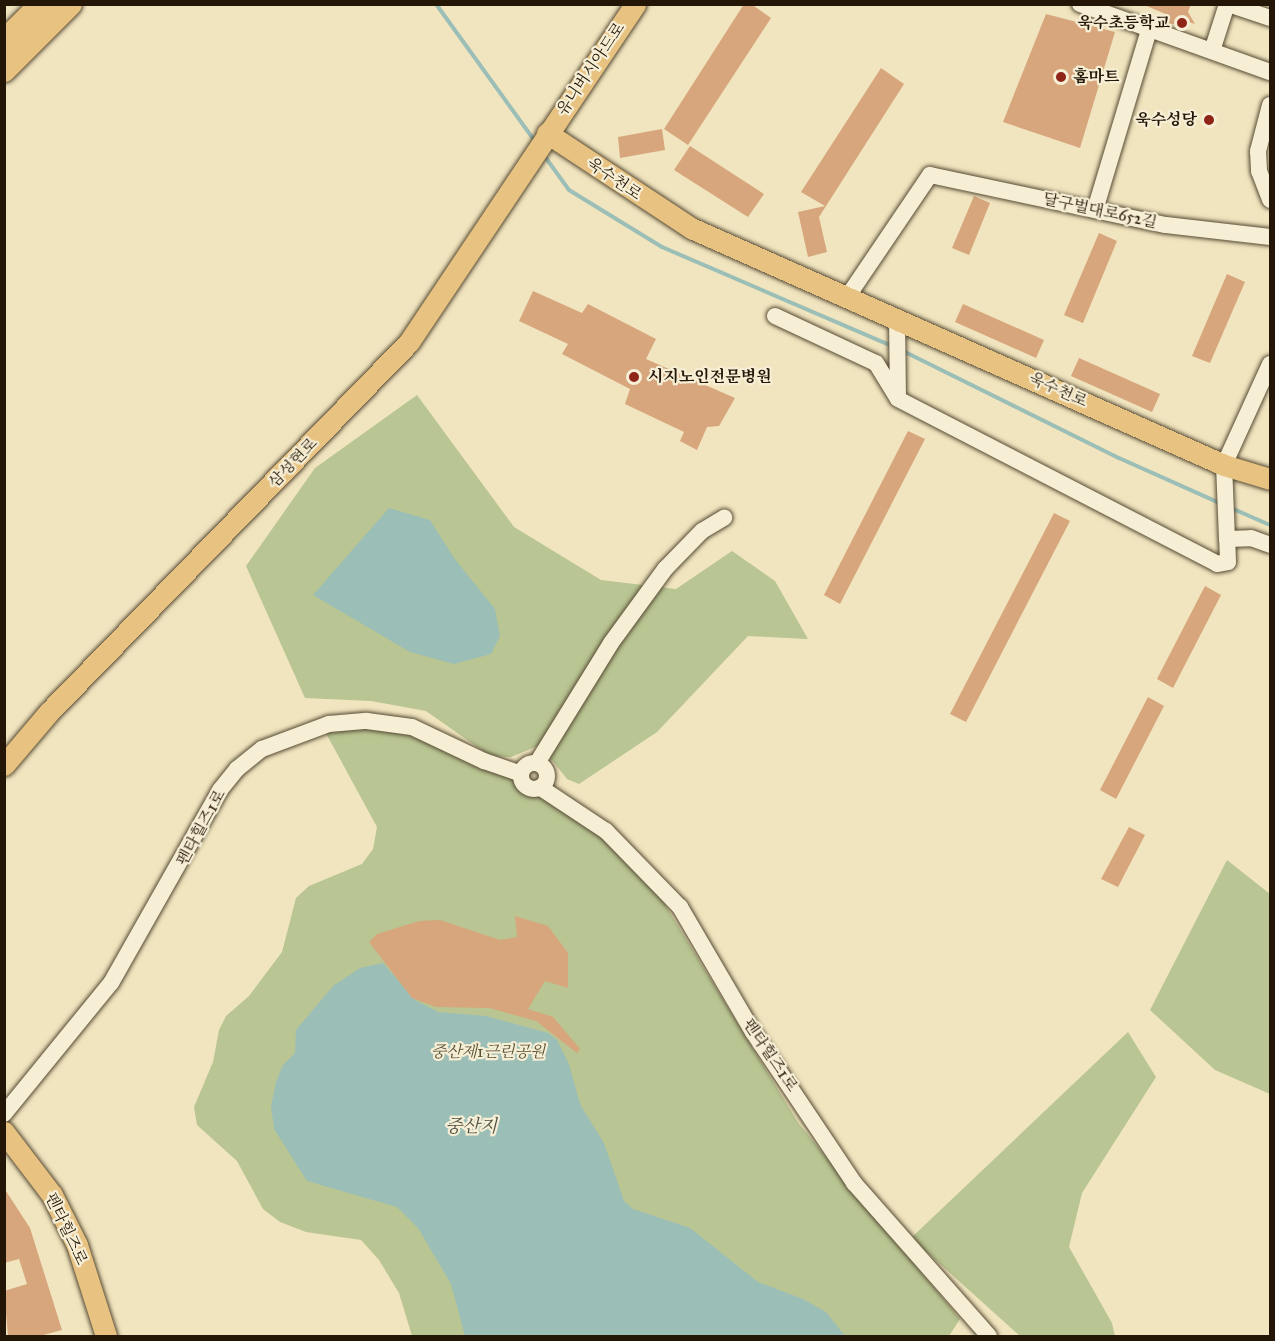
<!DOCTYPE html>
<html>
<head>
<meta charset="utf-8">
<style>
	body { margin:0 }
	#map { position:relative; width:1275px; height:1341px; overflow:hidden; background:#f1e5bf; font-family:"IM FELL Great Primer","Noto Serif KR",serif }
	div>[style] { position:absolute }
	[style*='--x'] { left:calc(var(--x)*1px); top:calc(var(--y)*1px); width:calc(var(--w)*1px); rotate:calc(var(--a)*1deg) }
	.green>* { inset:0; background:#b9c592 }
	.water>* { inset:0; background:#9bbeb7 }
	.stream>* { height:4px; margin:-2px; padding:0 2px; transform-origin:2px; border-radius:2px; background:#9bbeb7 }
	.building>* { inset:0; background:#d7a67c }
	.roads { filter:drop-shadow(0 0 2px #564a34) drop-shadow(0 0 2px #564a34) }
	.minor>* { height:16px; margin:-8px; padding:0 8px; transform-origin:8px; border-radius:8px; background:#f6eed5 }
	.minor>.ring { margin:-8px; padding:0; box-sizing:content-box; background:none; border:16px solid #f6eed5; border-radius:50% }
	.major>* { height:21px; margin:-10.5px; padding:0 10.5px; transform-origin:10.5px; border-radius:10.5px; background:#e8c280 }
	.highway>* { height:24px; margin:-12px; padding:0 12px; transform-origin:12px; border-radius:12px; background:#e8c280 }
	.dots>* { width:16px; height:16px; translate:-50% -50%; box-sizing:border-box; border:3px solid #f6eed5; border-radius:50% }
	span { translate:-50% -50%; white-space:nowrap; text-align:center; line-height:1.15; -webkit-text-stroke:4.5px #f6eed5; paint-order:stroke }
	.poi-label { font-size:16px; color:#231606; font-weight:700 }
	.right { translate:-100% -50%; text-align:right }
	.left { translate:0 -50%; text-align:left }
	.street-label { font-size:16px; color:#231606 }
	.park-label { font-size:16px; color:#585337; font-style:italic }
	.water-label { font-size:18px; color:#4d5144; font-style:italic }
	.frame { position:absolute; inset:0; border:6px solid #231606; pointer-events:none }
</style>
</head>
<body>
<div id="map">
	<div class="green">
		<div style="clip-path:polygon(417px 395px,514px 527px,601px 580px,676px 589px,732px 551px,775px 581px,808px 639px,748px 636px,657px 732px,579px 784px,567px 779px,540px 745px,511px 757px,490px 756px,426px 711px,371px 701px,305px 698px,246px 566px,315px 468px)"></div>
		<div style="clip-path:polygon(322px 726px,412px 727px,521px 774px,642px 867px,799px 1124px,960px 1319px,949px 1336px,412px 1336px,399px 1293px,379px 1260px,361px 1240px,306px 1232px,280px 1222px,263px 1209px,237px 1161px,197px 1125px,194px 1107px,213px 1062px,219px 1030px,226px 1016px,249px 996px,282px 952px,296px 898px,309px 886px,362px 864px,373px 849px,377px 827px)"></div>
		<div style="clip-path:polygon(1227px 860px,1270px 894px,1270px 1094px,1215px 1070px,1150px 1010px)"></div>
		<div style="clip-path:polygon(1128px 1032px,1156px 1077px,1082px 1193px,1069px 1247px,1112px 1323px,1115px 1336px,1020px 1336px,911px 1238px)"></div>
	</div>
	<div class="water">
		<div style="clip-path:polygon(389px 508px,430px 520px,454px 558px,495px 609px,500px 636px,491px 654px,454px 664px,410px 652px,313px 595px)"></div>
		<div style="clip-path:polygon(383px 963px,415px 1000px,438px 1012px,486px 1016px,548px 1033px,557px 1040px,569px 1064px,580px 1104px,604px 1143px,624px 1201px,633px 1209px,690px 1228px,758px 1282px,803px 1299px,826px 1312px,845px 1336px,465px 1336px,451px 1284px,418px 1228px,397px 1207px,307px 1181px,274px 1129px,271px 1106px,276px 1082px,283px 1065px,295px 1053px,296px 1030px,333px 986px,360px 968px)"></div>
	</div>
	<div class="stream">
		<div style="--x:436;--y:4;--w:168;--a:54.2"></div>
		<div style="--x:543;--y:154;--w:44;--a:54.2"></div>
		<div style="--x:569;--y:190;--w:109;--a:31.5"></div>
		<div style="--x:662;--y:247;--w:250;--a:23.3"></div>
		<div style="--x:901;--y:350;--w:243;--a:26.4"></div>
		<div style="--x:1119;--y:458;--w:113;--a:24.1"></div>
		<div style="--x:1231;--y:508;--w:43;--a:23.6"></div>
	</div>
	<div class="building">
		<div style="clip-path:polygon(744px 4px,751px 4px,771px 18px,688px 145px,664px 129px)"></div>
		<div style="clip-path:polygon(1142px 4px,1191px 4px,1188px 12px,1195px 24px,1179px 19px,1177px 25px,1165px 22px,1168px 15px)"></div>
		<div style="clip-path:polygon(1046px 14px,1115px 32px,1080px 148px,1003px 122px)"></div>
		<div style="clip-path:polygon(881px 68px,904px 84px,819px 217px,827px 252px,808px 257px,798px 212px,825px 206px,801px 192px)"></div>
		<div style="clip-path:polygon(662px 129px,665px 150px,620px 158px,618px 137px)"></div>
		<div style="clip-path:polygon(690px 146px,764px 194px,748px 217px,674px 170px)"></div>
		<div style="clip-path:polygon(974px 196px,990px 203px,969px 255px,952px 248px)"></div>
		<div style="clip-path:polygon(1099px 233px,1117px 241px,1083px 323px,1064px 315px)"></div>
		<div style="clip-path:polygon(1227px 274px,1245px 282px,1210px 363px,1192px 356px)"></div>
		<div style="clip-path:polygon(533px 291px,582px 313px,588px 304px,656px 339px,646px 359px,735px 398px,719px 426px,707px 427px,697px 450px,680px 441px,684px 432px,625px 404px,630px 389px,562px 354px,568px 344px,519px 321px)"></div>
		<div style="clip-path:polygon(963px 304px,1044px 340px,1036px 358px,955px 322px)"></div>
		<div style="clip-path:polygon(1079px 358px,1160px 394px,1152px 412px,1071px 376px)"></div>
		<div style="clip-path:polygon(908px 431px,925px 439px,840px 604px,824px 595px)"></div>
		<div style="clip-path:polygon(1054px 513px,1070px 521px,966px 722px,950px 714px)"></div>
		<div style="clip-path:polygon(1205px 586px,1221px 595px,1173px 688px,1157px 679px)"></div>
		<div style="clip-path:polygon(1148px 697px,1164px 706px,1116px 799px,1100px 790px)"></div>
		<div style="clip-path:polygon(1129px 827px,1145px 835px,1118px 887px,1101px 879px)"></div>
		<div style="clip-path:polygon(515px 916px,548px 926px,568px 953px,568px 988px,545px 981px,528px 1009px,553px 1017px,580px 1049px,577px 1053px,536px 1021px,489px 1008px,436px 1007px,412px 998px,369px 942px,377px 934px,419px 921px,440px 920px,500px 940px,517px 937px)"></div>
		<div style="clip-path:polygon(4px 1188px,30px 1228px,62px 1330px,40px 1336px,8px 1336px,4px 1291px,27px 1284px,19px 1259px,4px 1263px)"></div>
	</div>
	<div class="roads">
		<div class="minor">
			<div style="--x:1080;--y:4;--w:202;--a:19.7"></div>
			<div style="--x:1228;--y:4;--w:44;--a:18.4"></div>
			<div style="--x:1212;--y:51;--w:49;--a:-72.3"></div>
			<div style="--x:1270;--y:105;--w:48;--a:104.6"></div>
			<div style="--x:1258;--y:151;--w:20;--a:87"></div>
			<div style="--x:1259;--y:171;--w:31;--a:69"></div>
			<div style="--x:1095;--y:210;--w:188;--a:-73.3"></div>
			<div style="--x:848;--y:296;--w:146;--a:-55.9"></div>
			<div style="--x:930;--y:175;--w:241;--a:12"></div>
			<div style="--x:1166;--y:225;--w:105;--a:6.6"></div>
			<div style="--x:775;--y:316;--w:111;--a:25"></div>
			<div style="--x:876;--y:363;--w:42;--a:58.6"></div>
			<div style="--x:898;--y:399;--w:359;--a:27.3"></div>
			<div style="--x:1217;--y:564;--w:11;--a:-10"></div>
			<div style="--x:1228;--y:562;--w:23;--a:-92"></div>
			<div style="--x:1227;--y:539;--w:24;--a:-2"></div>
			<div style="--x:1251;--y:538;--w:20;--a:20"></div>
			<div style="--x:897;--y:318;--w:80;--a:89.3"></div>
			<div style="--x:1227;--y:539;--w:74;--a:-92.3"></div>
			<div style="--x:1224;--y:465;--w:111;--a:-65.5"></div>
			<div class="ring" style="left:521px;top:763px;width:10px;height:10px"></div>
			<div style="--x:537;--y:763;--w:141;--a:-58.3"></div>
			<div style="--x:611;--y:643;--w:92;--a:-53.9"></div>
			<div style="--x:665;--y:569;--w:53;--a:-45.8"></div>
			<div style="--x:702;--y:531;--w:26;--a:-31"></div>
			<div style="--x:541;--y:788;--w:78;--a:33.5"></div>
			<div style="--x:606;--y:831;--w:106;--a:45.8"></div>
			<div style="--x:680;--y:907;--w:145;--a:59.7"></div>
			<div style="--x:753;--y:1032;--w:182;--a:56.2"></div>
			<div style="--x:854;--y:1183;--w:204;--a:48.6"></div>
			<div style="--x:4;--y:1114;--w:169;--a:-50.8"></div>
			<div style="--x:111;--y:983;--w:222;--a:-60.5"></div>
			<div style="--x:220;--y:790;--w:27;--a:-51"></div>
			<div style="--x:237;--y:769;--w:32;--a:-39"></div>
			<div style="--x:262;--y:749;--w:72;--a:-20.5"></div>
			<div style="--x:329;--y:724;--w:38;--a:-5"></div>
			<div style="--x:367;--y:721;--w:45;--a:7.6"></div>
			<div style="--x:412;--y:727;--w:80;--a:25.3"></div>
			<div style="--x:484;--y:761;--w:39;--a:19"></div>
		</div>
		<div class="major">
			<div style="--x:547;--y:133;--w:173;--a:33.4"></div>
			<div style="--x:691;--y:228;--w:583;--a:23.97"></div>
			<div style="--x:1224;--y:465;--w:48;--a:16.9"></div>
			<div style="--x:4;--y:765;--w:70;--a:-49.7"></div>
			<div style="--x:49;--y:712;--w:516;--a:-45.78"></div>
			<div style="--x:409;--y:342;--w:407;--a:-56.2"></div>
			<div style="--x:4;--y:1132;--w:79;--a:52.7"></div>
			<div style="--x:52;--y:1195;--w:56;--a:63.4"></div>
			<div style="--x:77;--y:1245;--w:96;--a:72.3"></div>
		</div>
		<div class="highway">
			<div style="--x:4;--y:42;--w:54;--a:-45"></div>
			<div style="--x:4;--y:70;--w:93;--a:-45"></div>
		</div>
	</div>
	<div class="dots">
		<div style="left:1182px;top:23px;background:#8f2418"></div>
		<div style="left:1061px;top:77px;background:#8f2418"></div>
		<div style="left:1209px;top:120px;background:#8f2418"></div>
		<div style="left:634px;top:377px;background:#8f2418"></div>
	</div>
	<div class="poi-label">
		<span class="right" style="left:1170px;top:23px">욱수초등학교</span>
		<span class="left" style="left:1073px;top:77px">홈마트</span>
		<span class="right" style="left:1197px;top:120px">욱수성당</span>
		<span class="left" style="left:648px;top:377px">시지노인전문병원</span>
	</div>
	<div class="street-label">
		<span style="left:591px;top:69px;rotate:-56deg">유니버시아드로</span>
		<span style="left:614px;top:179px;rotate:34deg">욱수천로</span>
		<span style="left:1100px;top:211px;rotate:12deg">달구벌대로652길</span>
		<span style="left:1058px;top:390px;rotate:24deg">욱수천로</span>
		<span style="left:293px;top:463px;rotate:-46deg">삼성현로</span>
		<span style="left:201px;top:828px;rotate:-61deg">펜타힐즈1로</span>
		<span style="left:770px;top:1055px;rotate:56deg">펜타힐즈1로</span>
		<span style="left:66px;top:1229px;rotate:65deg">펜타힐즈로</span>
	</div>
	<div class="park-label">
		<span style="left:488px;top:1052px">중산제1근린공원</span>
	</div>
	<div class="water-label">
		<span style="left:471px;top:1126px">중산지</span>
	</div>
	<div class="frame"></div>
</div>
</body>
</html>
